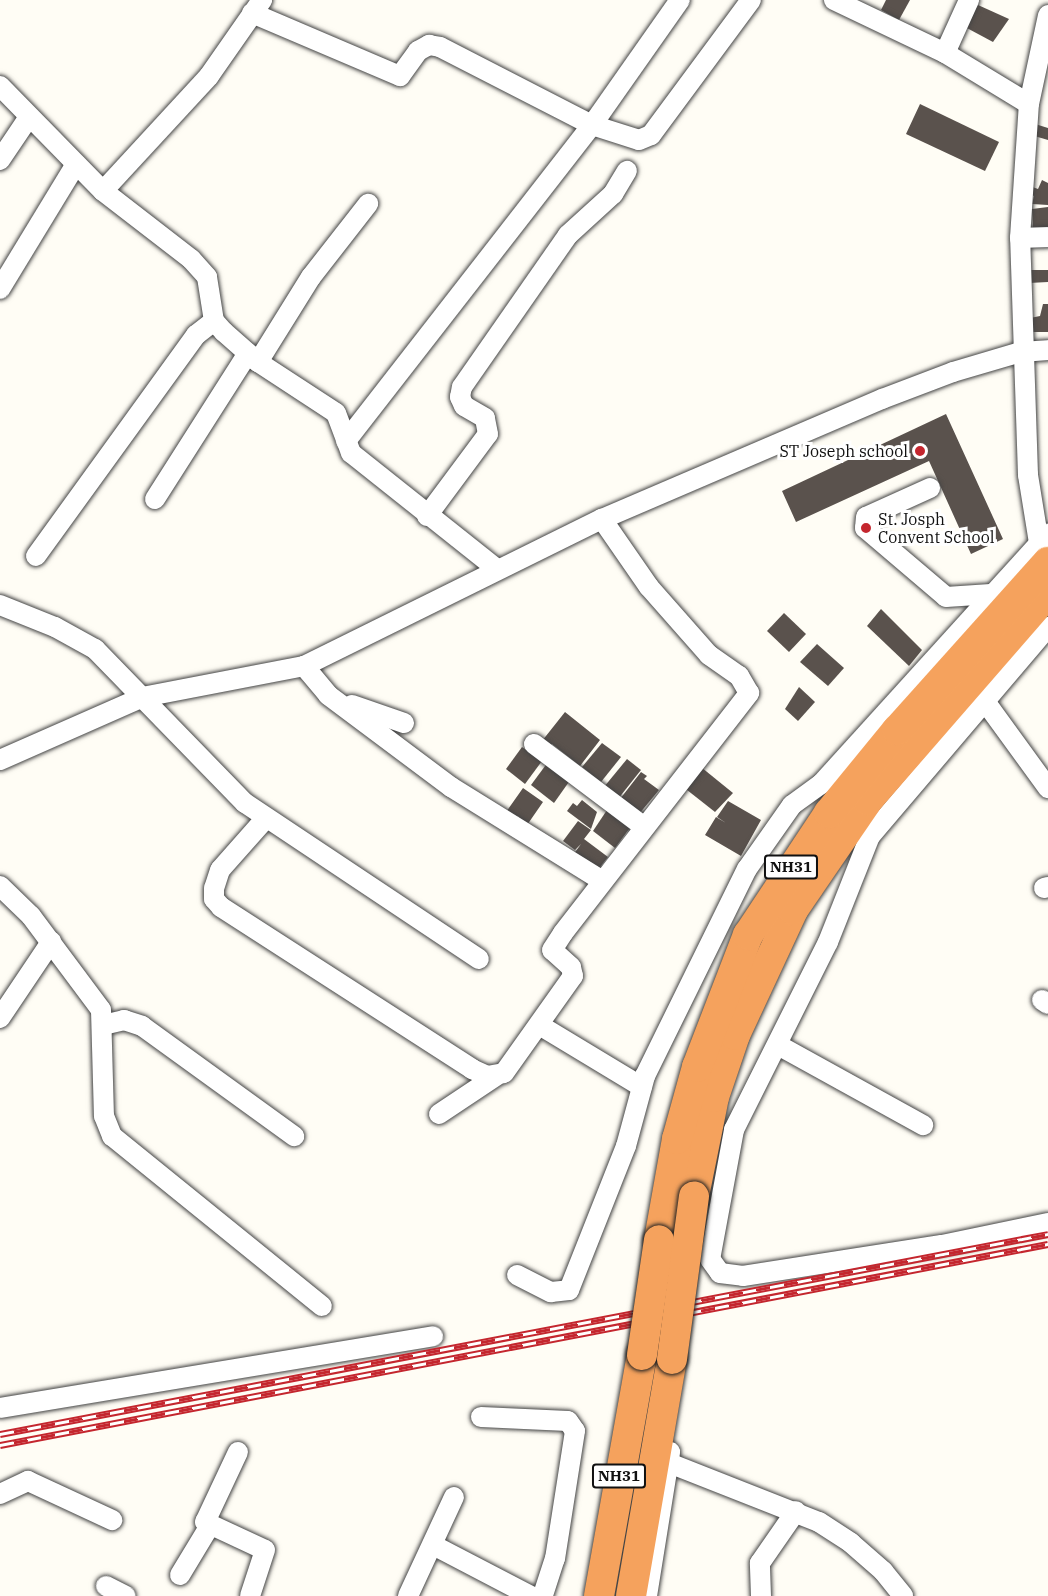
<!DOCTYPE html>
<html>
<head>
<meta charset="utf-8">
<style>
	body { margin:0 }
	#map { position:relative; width:1048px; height:1596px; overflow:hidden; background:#fffdf5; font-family:"IBM Plex Serif",serif }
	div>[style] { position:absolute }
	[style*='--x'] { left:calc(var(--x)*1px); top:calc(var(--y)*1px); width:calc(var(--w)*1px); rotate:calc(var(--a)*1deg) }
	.building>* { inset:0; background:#5a524d }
	.roads { filter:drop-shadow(0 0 2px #444) drop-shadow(0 0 2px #444) }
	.minor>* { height:20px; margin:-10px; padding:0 10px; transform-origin:10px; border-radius:10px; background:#fff }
	.highway>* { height:30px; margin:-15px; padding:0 15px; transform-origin:15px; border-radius:15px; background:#f5a25d }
	.rail>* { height:7px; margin-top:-3.5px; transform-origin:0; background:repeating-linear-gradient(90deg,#fff 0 14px,#c4262e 0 28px); box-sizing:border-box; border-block:2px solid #c4262e }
	.bridges { filter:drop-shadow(0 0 2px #222) drop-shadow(0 0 2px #222) }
	.highway-bridge>* { height:30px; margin:-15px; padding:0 15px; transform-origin:15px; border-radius:15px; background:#f5a25d }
	.dots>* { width:16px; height:16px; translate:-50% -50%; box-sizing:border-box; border:3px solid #fff; border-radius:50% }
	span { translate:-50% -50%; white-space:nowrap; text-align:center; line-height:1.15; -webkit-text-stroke:6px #fff; paint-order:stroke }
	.shield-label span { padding:2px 4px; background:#fff; border:2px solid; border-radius:4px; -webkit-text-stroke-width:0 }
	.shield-label { font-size:15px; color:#111; font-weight:700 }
	.poi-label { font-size:16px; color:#111 }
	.right { translate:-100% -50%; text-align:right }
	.left { translate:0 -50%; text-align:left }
</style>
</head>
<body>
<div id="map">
	<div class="building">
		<div style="clip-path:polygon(886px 0,910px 0,899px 20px,881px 10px)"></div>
		<div style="clip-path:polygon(978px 5px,1009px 19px,993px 42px,965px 27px)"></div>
		<div style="clip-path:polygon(920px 104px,999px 142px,985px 171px,906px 134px)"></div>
		<div style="clip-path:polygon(1035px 124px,1048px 128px,1048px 140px,1031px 135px)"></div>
		<div style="clip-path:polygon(1042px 180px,1048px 183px,1048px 205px,1032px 204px,1034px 196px,1024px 192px,1027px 185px,1038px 189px)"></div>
		<div style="clip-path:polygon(1048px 207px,1048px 228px,1033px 228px,1032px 209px)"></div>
		<div style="clip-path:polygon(1029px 270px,1048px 270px,1048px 282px,1029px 283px)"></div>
		<div style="clip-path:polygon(1043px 304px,1048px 304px,1048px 332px,1031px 332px,1030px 318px,1040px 316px)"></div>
		<div style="clip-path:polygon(946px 414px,1003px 539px,971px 554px,929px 461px,796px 522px,782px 491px)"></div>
		<div style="clip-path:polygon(881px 609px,922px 650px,909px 666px,867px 626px)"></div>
		<div style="clip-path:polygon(784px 613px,806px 634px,789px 652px,767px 631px)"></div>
		<div style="clip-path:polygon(817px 644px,844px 668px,828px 686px,800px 662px)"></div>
		<div style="clip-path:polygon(799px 687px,815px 702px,798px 721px,785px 709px)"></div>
		<div style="clip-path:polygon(565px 712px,600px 740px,580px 766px,552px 744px,549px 748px,542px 741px)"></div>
		<div style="clip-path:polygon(602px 743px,621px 757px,601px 782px,582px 767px)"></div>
		<div style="clip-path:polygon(522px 747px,542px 761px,525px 784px,506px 769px)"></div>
		<div style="clip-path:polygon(627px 759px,641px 770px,618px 799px,604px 787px)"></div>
		<div style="clip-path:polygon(548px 762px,571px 779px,554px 803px,531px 785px)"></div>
		<div style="clip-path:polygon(696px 763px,733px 793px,715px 812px,682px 786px)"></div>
		<div style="clip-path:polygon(641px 772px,647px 776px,644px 779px,659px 790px,639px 814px,620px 799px)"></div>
		<div style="clip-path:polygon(523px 788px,543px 802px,525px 828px,518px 816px,514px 822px,504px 815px)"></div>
		<div style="clip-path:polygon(582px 800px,597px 812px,591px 829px,567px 811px,573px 803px,577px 806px)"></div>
		<div style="clip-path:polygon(728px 801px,761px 820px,741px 856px,705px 835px,716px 817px,726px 823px,717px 817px)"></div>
		<div style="clip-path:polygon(609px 807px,632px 825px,615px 848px,593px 831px)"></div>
		<div style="clip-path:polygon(578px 821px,591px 830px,584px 839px,608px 857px,596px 872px,573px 855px,581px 844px,575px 850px,563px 841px)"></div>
	</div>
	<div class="roads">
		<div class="minor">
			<div style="--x:834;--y:0;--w:123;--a:25.5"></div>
			<div style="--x:945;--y:53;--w:98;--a:31.3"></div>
			<div style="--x:252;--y:13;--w:161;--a:23.1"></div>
			<div style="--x:400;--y:76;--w:31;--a:-54"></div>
			<div style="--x:418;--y:51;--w:13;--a:-29"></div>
			<div style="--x:429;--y:45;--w:11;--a:10"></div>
			<div style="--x:440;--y:47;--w:171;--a:27.2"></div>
			<div style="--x:592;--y:125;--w:49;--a:17.7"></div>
			<div style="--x:639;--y:140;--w:13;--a:-23"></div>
			<div style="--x:651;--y:135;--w:168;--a:-53.5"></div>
			<div style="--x:945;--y:53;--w:58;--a:-65.6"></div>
			<div style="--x:0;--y:86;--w:147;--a:45.6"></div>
			<div style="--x:103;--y:191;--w:111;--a:37.7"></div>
			<div style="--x:191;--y:259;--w:24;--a:48"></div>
			<div style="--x:207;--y:277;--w:45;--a:81"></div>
			<div style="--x:214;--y:321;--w:15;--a:48"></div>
			<div style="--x:224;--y:332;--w:45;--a:41.4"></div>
			<div style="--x:258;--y:362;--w:93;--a:33.2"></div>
			<div style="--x:336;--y:413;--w:43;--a:69.4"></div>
			<div style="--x:351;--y:453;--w:186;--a:38.5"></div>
			<div style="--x:0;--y:160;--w:52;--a:-56"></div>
			<div style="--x:103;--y:191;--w:156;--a:-47.3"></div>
			<div style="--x:209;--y:76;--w:93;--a:-55.1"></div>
			<div style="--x:1020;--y:238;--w:28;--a:-2"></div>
			<div style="--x:0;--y:289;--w:146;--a:-58.7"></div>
			<div style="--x:258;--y:362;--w:100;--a:-58.1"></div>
			<div style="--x:311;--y:277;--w:93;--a:-52"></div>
			<div style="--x:346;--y:441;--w:400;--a:-52.1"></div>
			<div style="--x:592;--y:125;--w:153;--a:-54.9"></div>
			<div style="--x:930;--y:488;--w:70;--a:155.6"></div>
			<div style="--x:866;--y:517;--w:11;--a:95"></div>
			<div style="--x:865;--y:528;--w:106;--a:40.4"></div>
			<div style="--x:946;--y:597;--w:45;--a:-3.8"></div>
			<div style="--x:155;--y:499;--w:173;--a:-57.5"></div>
			<div style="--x:427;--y:516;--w:102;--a:-53.4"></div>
			<div style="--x:488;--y:434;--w:16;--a:-101"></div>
			<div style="--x:485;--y:418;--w:24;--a:-150"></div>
			<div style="--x:464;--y:406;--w:10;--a:-114"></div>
			<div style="--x:460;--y:397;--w:10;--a:-79"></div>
			<div style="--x:462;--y:387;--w:185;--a:-55.1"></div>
			<div style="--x:568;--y:235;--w:61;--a:-42.3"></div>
			<div style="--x:613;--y:194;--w:27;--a:-59"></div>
			<div style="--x:1039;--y:543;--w:69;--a:-99.2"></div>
			<div style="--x:1028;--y:475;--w:237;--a:-91.9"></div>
			<div style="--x:1020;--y:238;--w:134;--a:-86.2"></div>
			<div style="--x:1029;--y:104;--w:91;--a:-77.9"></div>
			<div style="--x:36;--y:556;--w:273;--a:-54.1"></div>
			<div style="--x:196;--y:335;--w:23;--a:-38"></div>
			<div style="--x:0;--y:605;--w:59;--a:21.8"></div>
			<div style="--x:55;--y:627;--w:46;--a:28.8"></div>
			<div style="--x:95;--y:649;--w:215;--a:45.8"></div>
			<div style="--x:245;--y:803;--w:281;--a:33.7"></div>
			<div style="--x:1048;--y:627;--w:275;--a:130.4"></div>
			<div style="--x:870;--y:836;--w:114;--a:111.6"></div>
			<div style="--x:828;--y:942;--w:210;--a:116.6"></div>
			<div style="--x:734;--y:1130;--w:131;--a:100.5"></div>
			<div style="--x:710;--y:1259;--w:17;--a:54"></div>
			<div style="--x:720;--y:1273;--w:23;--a:7"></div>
			<div style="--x:743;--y:1276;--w:201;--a:-8.9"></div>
			<div style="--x:942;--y:1245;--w:108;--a:-11.7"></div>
			<div style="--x:304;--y:666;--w:38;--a:50"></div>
			<div style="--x:328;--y:695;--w:154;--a:36.8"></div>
			<div style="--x:451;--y:787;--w:176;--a:31.8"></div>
			<div style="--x:984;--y:700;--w:109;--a:54"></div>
			<div style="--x:352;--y:705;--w:55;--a:19.1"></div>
			<div style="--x:534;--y:744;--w:136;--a:37"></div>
			<div style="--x:0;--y:760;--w:156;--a:-23.8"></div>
			<div style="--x:143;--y:697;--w:164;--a:-10.9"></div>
			<div style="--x:304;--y:666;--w:332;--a:-26.3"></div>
			<div style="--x:602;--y:519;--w:305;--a:-23.2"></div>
			<div style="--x:882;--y:399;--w:76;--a:-20.8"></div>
			<div style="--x:953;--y:372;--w:71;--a:-16.4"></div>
			<div style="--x:1021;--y:352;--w:27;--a:-4"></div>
			<div style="--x:266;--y:818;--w:69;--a:131.5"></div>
			<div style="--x:220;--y:870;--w:19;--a:108"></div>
			<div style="--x:214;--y:888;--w:11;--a:90"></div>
			<div style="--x:214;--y:899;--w:11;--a:49"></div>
			<div style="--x:221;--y:907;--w:299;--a:32.8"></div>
			<div style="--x:472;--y:1069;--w:17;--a:25"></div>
			<div style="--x:487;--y:1076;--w:17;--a:-10"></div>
			<div style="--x:504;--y:1073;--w:119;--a:-54.6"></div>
			<div style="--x:573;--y:976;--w:9;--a:-103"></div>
			<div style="--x:571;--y:967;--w:25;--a:-138"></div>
			<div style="--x:552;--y:950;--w:20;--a:-57"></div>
			<div style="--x:563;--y:933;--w:304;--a:-52.2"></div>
			<div style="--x:749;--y:693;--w:20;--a:-120"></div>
			<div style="--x:739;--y:676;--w:37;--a:-145"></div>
			<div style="--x:709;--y:655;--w:91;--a:-131.4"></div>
			<div style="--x:649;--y:587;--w:83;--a:-124.7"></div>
			<div style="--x:0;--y:886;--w:43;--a:44.1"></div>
			<div style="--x:31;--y:916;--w:117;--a:53.3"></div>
			<div style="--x:101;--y:1010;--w:106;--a:88.4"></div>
			<div style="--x:104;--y:1116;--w:22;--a:68"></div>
			<div style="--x:112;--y:1136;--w:270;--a:39"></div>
			<div style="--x:1044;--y:888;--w:4;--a:-14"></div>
			<div style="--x:1042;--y:1000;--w:7;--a:34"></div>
			<div style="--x:0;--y:1018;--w:92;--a:-56.1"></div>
			<div style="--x:103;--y:1025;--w:22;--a:-13"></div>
			<div style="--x:124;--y:1020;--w:19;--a:18"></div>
			<div style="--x:142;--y:1026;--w:188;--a:35.9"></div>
			<div style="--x:541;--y:1026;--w:118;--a:31.1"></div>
			<div style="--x:778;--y:1045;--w:166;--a:28.9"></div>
			<div style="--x:439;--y:1114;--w:69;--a:-33.7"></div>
			<div style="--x:517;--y:1275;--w:38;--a:27"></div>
			<div style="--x:551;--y:1292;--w:18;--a:-6"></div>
			<div style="--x:569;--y:1290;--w:155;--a:-68.4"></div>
			<div style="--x:626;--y:1146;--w:73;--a:-74.8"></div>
			<div style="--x:645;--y:1076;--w:231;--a:-63.8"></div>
			<div style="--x:747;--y:869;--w:78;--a:-54.9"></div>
			<div style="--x:792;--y:805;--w:36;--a:-36"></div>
			<div style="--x:821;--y:784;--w:338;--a:-47.8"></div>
			<div style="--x:0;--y:1408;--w:439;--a:-9.4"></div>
			<div style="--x:481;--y:1417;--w:87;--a:2.6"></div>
			<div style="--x:568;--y:1421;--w:12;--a:55"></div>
			<div style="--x:575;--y:1431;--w:129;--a:98.9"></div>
			<div style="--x:555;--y:1558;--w:40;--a:108"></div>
			<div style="--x:238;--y:1452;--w:77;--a:115.2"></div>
			<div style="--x:205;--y:1522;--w:66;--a:25"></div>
			<div style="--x:265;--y:1550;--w:48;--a:108.1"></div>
			<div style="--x:669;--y:1463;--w:161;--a:21.5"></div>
			<div style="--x:819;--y:1522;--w:38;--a:33"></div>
			<div style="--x:851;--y:1543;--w:43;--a:41.2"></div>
			<div style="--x:883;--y:1571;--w:32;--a:51"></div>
			<div style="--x:0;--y:1494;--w:31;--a:-25"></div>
			<div style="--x:28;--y:1481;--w:93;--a:24.9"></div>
			<div style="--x:433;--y:1545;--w:110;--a:27.5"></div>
			<div style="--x:180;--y:1575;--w:56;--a:-58.9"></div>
			<div style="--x:106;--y:1586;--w:22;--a:27"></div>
			<div style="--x:408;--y:1596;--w:109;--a:-65.1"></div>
			<div style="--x:647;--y:1596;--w:146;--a:-80.9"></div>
			<div style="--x:761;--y:1596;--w:33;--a:-92"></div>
			<div style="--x:760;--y:1563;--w:63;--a:-55.3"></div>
		</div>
		<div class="highway">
			<div style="--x:694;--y:1196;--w:101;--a:-78.6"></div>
			<div style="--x:714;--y:1097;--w:65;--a:-71.3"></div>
			<div style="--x:735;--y:1035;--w:138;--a:-65.1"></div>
			<div style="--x:793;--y:910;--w:133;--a:-55.7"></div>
			<div style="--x:868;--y:800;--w:274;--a:-49"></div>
			<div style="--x:659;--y:1240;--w:103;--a:-79.9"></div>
			<div style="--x:677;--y:1139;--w:75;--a:-74.5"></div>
			<div style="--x:697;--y:1067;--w:142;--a:-68.9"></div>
			<div style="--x:748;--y:935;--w:146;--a:-56.4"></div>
			<div style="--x:829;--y:813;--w:107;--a:-50.7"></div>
			<div style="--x:897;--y:730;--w:226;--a:-48.1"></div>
			<div style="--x:599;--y:1596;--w:245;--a:-79.9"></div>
			<div style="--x:631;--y:1596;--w:241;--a:-80.2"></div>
		</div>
	</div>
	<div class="rail">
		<div style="--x:0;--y:1434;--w:1067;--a:-10.8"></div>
		<div style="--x:0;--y:1445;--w:1067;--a:-10.86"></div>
	</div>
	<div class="bridges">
		<div class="highway-bridge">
			<div style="--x:642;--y:1355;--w:116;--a:-81.6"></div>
			<div style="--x:672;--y:1359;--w:164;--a:-82.3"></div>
		</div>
	</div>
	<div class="dots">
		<div style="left:920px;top:451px;background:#c4262e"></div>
		<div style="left:866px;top:528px;background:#c4262e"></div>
	</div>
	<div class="shield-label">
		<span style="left:791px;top:867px">NH31</span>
		<span style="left:619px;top:1476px">NH31</span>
	</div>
	<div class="poi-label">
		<span class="right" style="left:908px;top:451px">ST Joseph school</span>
		<span class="left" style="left:878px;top:528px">St. Josph<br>Convent School</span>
	</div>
</div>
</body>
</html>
